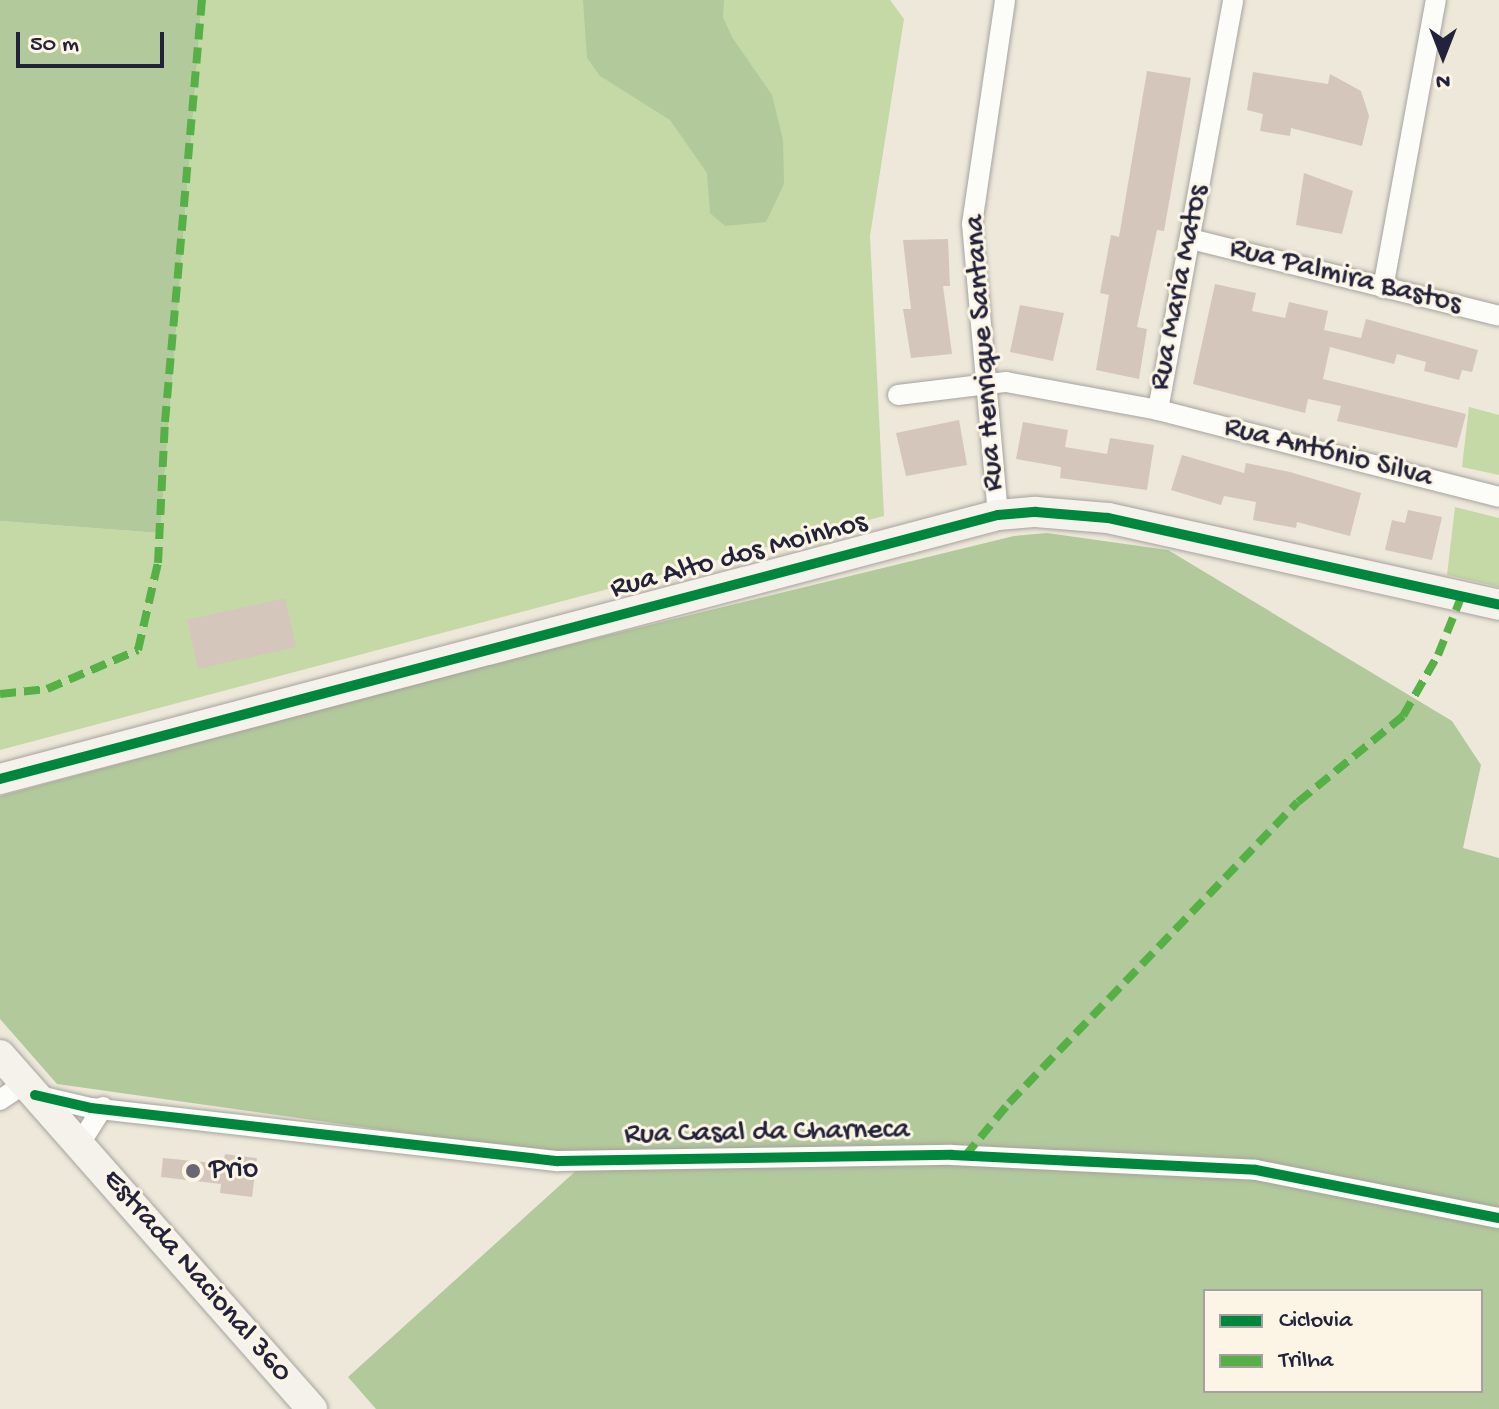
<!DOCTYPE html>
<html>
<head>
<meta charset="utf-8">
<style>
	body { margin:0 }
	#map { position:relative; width:1499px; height:1409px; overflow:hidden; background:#ede8da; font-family:"Gochi Hand",sans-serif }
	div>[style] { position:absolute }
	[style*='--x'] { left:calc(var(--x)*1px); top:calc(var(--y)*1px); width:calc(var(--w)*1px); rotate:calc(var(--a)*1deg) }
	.green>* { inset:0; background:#c4d9a5 }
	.forest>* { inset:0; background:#b2c99c }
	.building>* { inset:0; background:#d5c6bb }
	.roads { filter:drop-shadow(0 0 2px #a6a39e) drop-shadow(0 0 2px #a6a39e) }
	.street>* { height:20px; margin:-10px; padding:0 10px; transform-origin:10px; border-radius:10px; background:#fcfcf9 }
	.secondary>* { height:30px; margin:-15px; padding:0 15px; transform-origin:15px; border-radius:15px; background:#f5f1eb }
	.quiet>* { height:8px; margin-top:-4px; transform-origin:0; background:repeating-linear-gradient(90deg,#55b146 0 16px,transparent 0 24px) }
	.cycleway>* { height:10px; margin:-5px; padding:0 5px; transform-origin:5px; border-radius:5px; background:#00873e }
	.dots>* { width:22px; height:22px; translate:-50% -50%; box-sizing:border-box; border:4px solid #fcf5e5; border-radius:50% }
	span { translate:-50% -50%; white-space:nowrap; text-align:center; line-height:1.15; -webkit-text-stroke:6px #fcf5e5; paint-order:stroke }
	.street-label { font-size:30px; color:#22223b }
	.poi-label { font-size:30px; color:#22223b }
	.left { translate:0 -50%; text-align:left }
	.legend { position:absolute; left:1203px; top:1289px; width:280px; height:104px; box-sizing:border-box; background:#fcf5e5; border:2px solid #a5a1a1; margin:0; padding:10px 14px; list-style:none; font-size:24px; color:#22223b }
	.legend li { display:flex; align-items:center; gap:16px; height:40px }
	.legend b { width:40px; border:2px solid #a5a1a1 }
	.north { position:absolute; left:1403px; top:16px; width:80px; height:80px; -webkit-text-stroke:6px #fcf5e5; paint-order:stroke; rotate:180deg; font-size:22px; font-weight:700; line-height:32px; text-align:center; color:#22223b }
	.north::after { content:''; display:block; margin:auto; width:28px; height:36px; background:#22223b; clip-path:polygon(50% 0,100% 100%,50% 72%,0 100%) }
	.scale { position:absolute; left:16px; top:32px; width:148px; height:36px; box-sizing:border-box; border:4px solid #22223b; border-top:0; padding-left:10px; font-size:24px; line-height:28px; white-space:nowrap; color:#22223b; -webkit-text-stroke:6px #fcf5e5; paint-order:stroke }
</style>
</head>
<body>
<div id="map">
	<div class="green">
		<div style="clip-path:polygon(202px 0,890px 0,904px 19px,870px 236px,884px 516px,0 750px,0 521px,160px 533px)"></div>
		<div style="clip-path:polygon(1469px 407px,1499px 415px,1499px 475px,1462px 467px)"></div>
		<div style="clip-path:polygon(1455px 507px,1499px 518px,1499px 587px,1447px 575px)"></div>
	</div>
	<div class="forest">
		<div style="clip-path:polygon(0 0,202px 0,160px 533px,0 521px)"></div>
		<div style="clip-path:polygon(583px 0,724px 0,723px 17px,732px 37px,772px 95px,783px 140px,784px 184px,766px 222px,725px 226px,710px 213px,707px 173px,670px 120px,600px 76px,587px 58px)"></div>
		<div style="clip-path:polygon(evenodd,1047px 533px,1168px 550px,1452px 721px,1481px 765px,1463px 848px,1499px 858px,1499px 1409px,376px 1409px,348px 1377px,589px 1159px,57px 1084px,0 1019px,0 796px,481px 666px,1014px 536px,1047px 533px,1205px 1291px,1481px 1291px,1481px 1391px,1205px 1391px,1205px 1291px)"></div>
	</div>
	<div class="building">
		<div style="clip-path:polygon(1147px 71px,1191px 78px,1164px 231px,1157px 230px,1137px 327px,1147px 329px,1139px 379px,1096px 370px,1109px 295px,1100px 293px,1111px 235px,1119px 237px)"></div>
		<div style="clip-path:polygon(1253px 72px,1328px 84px,1330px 74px,1361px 91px,1369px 116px,1362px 146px,1291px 128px,1290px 136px,1260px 131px,1263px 114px,1247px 110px)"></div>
		<div style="clip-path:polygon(1304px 173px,1353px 191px,1342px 234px,1296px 225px)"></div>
		<div style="clip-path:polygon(948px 239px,950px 286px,943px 286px,952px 354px,911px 358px,903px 309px,911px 309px,903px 240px)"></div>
		<div style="clip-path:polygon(1215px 284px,1256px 293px,1252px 311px,1285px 318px,1289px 302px,1328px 311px,1324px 330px,1361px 338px,1366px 319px,1478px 350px,1472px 372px,1462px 370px,1459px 380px,1424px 371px,1426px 362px,1397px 354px,1394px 364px,1330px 347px,1323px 379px,1466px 414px,1457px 448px,1337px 421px,1341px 406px,1308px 399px,1305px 413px,1193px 384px)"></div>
		<div style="clip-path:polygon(1020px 305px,1064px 313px,1053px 361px,1010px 352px)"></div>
		<div style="clip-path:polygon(959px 420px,967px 465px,906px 476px,896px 433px)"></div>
		<div style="clip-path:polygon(1023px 422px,1068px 430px,1065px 447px,1107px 454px,1110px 438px,1154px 445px,1147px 490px,1060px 478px,1061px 467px,1016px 459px)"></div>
		<div style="clip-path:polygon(1182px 455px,1244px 473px,1246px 463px,1290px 472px,1361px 493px,1350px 536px,1297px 522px,1296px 528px,1253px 520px,1256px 502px,1224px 496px,1221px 505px,1171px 490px)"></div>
		<div style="clip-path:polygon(1408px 510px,1442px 517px,1432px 560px,1385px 550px,1392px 520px,1405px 523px)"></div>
		<div style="clip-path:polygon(285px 598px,296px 647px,198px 669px,187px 620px)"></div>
		<div style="clip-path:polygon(225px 1154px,257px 1158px,252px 1197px,220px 1193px,221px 1184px,161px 1177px,163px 1158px,223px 1164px)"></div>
	</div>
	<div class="roads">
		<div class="street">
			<div style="--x:1191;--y:239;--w:317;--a:14"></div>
			<div style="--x:1383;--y:288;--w:293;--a:-79.6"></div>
			<div style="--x:898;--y:395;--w:109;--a:-6.9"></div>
			<div style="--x:1006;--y:382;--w:155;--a:10.4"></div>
			<div style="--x:1158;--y:410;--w:417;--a:-79.6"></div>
			<div style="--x:1158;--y:410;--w:352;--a:14.3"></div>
			<div style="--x:998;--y:515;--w:292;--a:-95.1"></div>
			<div style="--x:972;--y:224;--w:226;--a:-81.6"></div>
			<div style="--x:35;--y:1095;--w:57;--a:13.1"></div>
			<div style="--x:91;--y:1108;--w:470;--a:6.5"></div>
			<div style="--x:558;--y:1161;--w:394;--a:-0.9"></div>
			<div style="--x:952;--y:1155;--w:304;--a:2.8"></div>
			<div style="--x:1256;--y:1170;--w:248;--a:11.2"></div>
			<div style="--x:0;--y:1100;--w:30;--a:-34"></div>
			<div style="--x:79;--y:1145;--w:45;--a:-57.7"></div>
		</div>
		<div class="secondary">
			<div style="--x:0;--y:779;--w:1032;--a:-14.82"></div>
			<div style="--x:998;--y:515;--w:38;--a:-5"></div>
			<div style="--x:1036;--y:512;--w:72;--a:4.8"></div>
			<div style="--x:1108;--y:518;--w:401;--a:12.5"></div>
			<div style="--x:0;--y:1055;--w:472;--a:48.6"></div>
		</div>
	</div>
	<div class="quiet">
		<div style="--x:0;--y:694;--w:47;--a:-6.1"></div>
		<div style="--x:47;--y:689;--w:99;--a:-23.2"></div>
		<div style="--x:138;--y:650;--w:89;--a:-77.1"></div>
		<div style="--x:158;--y:563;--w:141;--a:-87.2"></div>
		<div style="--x:165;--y:422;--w:424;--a:-85"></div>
		<div style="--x:965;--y:1156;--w:69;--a:-50.3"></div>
		<div style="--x:1009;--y:1103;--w:417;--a:-46.2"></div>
		<div style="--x:1298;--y:802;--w:136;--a:-39.3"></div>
		<div style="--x:1403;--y:716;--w:70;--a:-60.2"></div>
		<div style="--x:1438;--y:655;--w:65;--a:-68.2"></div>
	</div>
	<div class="cycleway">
		<div style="--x:0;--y:779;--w:1032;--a:-14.82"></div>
		<div style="--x:998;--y:515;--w:38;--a:-5"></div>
		<div style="--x:1036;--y:512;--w:72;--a:4.8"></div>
		<div style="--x:1108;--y:518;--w:401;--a:12.5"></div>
		<div style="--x:35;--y:1095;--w:57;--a:13.1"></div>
		<div style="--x:91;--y:1108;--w:470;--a:6.5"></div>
		<div style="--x:558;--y:1161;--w:394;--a:-0.9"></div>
		<div style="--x:952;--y:1155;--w:304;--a:2.8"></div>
		<div style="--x:1256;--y:1170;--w:248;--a:11.2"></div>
	</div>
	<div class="dots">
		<div style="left:193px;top:1171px;background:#696773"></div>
	</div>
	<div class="street-label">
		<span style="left:1345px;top:278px;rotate:14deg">Rua Palmira Bastos</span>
		<span style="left:1181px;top:288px;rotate:-79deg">Rua Maria Matos</span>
		<span style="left:986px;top:353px;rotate:-94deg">Rua Henrique Santana</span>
		<span style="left:1328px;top:454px;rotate:14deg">Rua António Silva</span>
		<span style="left:739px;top:557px;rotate:-15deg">Rua Alto dos Moinhos</span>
		<span style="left:767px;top:1134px;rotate:-1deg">Rua Casal da Charneca</span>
		<span style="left:196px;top:1277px;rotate:49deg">Estrada Nacional 360</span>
	</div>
	<div class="poi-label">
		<span class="left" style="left:209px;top:1171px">Prio</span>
	</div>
	<ul class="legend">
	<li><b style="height:10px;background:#00873e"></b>Ciclovia</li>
	<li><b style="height:10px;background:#55b146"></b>Trilha</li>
	</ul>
	<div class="north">N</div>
	<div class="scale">50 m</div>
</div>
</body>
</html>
